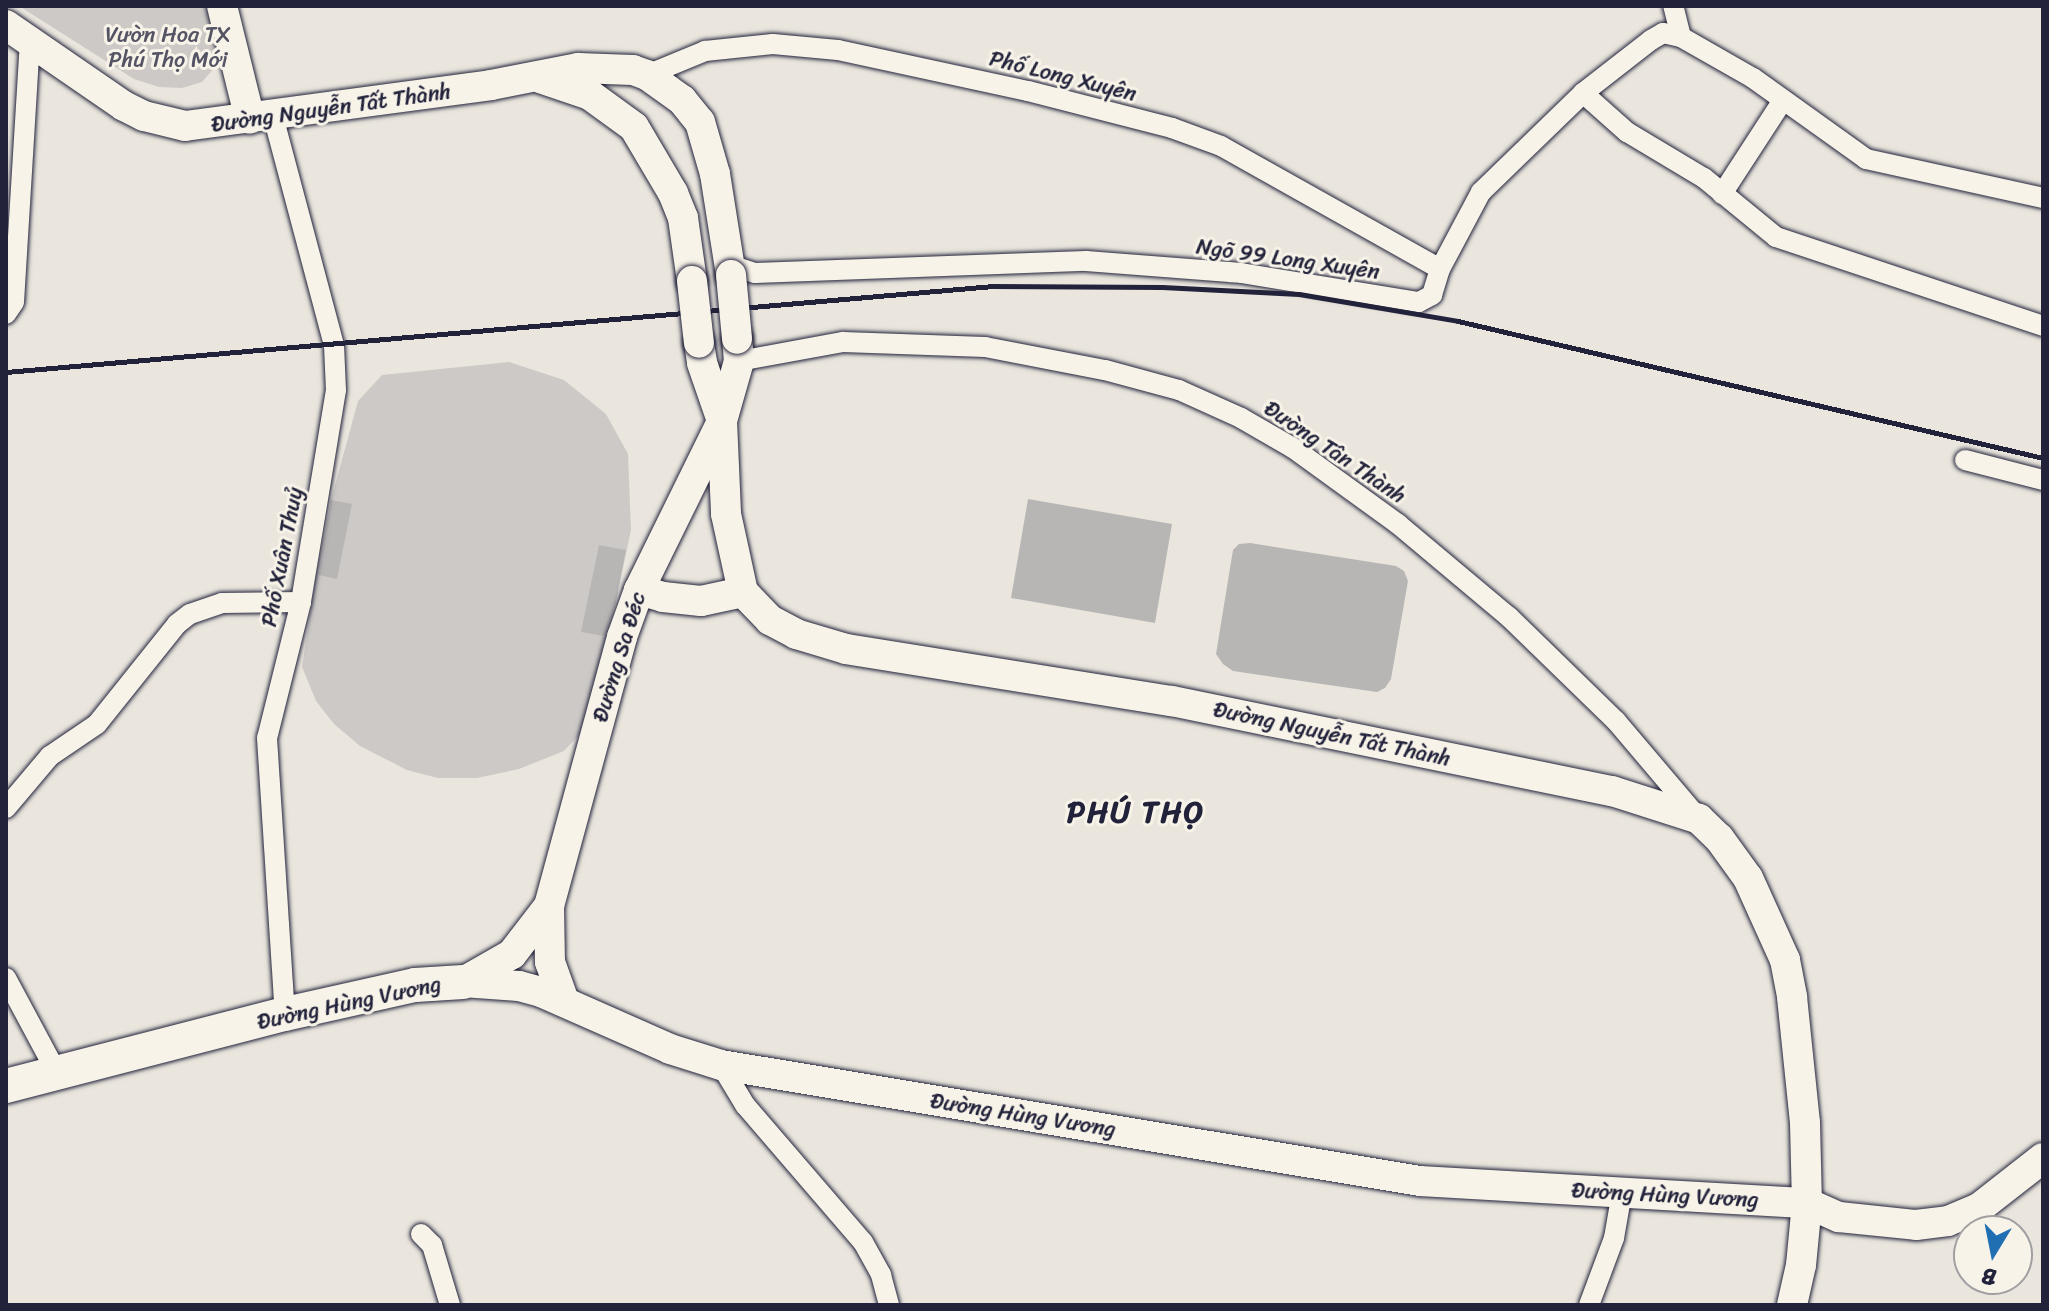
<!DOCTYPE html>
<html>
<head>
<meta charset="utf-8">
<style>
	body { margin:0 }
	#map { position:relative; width:2049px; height:1311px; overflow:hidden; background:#eae6de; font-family:Sriracha,sans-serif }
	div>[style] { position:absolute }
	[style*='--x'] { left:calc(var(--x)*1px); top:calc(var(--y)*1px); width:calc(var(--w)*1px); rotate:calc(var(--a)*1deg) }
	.green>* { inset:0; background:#cdc9c6 }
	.building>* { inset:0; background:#b8b6b5 }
	.roads { filter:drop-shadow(0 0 2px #22223b) drop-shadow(0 0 2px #22223b) }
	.minor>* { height:20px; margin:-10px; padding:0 10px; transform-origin:10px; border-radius:10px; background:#f7f3e8 }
	.secondary>* { height:30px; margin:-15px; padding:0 15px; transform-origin:15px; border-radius:15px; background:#f7f3e8 }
	.primary>* { height:34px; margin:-17px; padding:0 17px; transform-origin:17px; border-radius:17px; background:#f7f3e8 }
	.rail>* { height:5px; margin:-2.5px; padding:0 2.5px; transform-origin:2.5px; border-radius:2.5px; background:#22223b }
	.bridges { filter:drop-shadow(0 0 2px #22223b) drop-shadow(0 0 2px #22223b) }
	.secondary-bridge>* { height:30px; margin:-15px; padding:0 15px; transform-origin:15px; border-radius:15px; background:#f7f3e8 }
	span { translate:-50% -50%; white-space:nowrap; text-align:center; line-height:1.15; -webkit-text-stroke:6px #f7f3e8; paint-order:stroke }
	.park-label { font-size:22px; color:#555465 }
	.street-label { font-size:22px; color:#22223b }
	.district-label { font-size:30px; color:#22223b; font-weight:700; letter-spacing:2px }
	.frame { position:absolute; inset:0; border:8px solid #22223b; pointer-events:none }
	.north { position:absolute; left:1953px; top:1215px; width:80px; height:80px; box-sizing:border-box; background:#f7f3e8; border:2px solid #a29fa3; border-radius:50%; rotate:190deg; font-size:22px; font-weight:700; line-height:32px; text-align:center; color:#22223b }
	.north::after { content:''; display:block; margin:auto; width:28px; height:36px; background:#1f6fb2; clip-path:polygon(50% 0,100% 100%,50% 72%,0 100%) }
</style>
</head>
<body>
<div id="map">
	<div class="green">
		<div style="clip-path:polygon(19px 6px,210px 6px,221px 45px,216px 66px,202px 82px,182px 88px,159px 87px,134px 79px)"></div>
		<div style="clip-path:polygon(509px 362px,564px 380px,606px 414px,628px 454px,631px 530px,590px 723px,564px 751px,519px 769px,477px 778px,438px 778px,407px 770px,360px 746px,334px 724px,316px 701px,302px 667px,316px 575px,331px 500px,358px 401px,382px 375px)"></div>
	</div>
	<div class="building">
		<div style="clip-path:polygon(1028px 499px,1172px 524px,1155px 623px,1011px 598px)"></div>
		<div style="clip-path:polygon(331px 500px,352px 504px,337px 579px,319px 575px)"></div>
		<div style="clip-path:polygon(1250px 543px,1396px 566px,1404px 571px,1408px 581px,1391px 679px,1385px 688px,1377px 692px,1233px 671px,1223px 664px,1216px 654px,1233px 550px,1239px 544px)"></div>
		<div style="clip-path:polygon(599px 545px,626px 550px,616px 601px,604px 636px,581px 632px)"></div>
	</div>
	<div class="roads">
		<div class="minor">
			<div style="--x:1681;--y:37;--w:83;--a:29.7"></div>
			<div style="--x:1753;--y:78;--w:139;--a:35.6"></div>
			<div style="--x:1866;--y:159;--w:181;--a:12.4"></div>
			<div style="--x:647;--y:75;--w:63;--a:-22.5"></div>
			<div style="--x:705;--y:51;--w:68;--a:-5.9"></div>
			<div style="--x:773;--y:44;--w:65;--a:5.3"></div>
			<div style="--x:838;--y:50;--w:194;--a:12.2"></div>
			<div style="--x:1028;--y:91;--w:149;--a:14.4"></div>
			<div style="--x:1172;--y:128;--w:52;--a:20.2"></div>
			<div style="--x:1221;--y:146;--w:251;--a:29.3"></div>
			<div style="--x:1583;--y:93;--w:59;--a:41.6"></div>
			<div style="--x:1627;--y:132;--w:90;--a:30.9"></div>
			<div style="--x:1704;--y:178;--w:93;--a:39.3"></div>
			<div style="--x:1776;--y:237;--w:281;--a:18.4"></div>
			<div style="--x:273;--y:116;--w:237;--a:75.1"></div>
			<div style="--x:334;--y:345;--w:45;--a:87.5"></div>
			<div style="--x:336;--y:390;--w:215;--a:99.4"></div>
			<div style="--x:301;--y:602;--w:140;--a:104"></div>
			<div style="--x:267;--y:738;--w:277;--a:86.3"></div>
			<div style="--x:1722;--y:194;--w:112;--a:-57"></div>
			<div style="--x:730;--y:265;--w:26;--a:18"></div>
			<div style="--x:755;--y:273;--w:331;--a:-2.1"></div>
			<div style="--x:1086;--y:261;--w:155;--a:4.4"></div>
			<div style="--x:1241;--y:273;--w:180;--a:9.3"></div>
			<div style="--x:1419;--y:302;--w:15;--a:-28"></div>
			<div style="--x:1432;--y:295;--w:27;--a:-73"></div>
			<div style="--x:1440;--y:269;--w:87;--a:-62"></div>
			<div style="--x:1481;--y:192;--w:142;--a:-44.1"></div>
			<div style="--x:1583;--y:93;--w:86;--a:-37.9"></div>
			<div style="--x:1651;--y:40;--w:14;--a:-30"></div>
			<div style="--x:1663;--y:33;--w:18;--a:13"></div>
			<div style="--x:1681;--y:37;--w:32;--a:-104"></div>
			<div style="--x:6;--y:314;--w:14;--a:-56"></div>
			<div style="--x:14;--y:302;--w:260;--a:-86.5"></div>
			<div style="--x:739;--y:361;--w:106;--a:-10.4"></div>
			<div style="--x:843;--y:342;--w:142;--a:2"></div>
			<div style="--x:985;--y:347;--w:122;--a:10.9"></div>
			<div style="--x:1105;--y:370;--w:77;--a:15.1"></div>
			<div style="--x:1179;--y:390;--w:68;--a:24.3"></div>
			<div style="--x:1241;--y:418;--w:60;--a:30"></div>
			<div style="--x:1293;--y:448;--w:130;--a:35.9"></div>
			<div style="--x:1398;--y:524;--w:145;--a:40"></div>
			<div style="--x:1509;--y:617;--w:149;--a:44.2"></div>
			<div style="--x:1616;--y:721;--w:128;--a:49.7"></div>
			<div style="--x:1965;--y:460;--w:81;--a:14.4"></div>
			<div style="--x:6;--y:808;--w:68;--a:-49.8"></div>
			<div style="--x:50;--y:756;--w:57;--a:-34.2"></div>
			<div style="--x:97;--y:724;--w:128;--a:-51.3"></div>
			<div style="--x:177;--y:624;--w:16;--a:-38"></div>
			<div style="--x:190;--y:614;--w:34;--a:-19"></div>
			<div style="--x:222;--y:603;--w:79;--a:-0.7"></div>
			<div style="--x:6;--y:978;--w:108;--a:61.8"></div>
			<div style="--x:721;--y:1065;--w:47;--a:59"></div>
			<div style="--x:745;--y:1105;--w:181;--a:49.3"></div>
			<div style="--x:863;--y:1242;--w:38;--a:61"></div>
			<div style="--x:881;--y:1275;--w:31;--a:75"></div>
			<div style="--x:421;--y:1234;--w:16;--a:45"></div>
			<div style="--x:432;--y:1245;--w:63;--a:73.3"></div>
			<div style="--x:1589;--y:1305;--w:72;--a:-69.5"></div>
			<div style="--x:1614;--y:1238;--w:47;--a:-80.1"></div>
		</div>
		<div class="secondary">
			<div style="--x:222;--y:6;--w:116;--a:76.1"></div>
			<div style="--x:6;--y:25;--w:143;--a:34.5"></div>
			<div style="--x:124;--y:106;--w:22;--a:27"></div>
			<div style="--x:144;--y:116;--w:42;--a:13.7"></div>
			<div style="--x:185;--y:126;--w:309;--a:-7.6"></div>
			<div style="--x:491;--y:85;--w:89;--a:-11.1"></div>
			<div style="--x:578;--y:68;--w:55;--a:2.1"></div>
			<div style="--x:633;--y:70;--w:15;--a:20"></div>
			<div style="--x:647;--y:75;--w:43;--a:35.5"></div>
			<div style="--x:682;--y:100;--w:28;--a:51"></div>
			<div style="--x:700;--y:122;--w:54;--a:73.9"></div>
			<div style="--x:715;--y:174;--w:102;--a:81"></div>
			<div style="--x:540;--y:78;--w:53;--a:18.8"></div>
			<div style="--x:590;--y:95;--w:54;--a:36"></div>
			<div style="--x:634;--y:127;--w:77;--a:59.4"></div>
			<div style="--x:673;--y:193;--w:27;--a:68"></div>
			<div style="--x:683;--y:218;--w:64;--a:81.9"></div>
			<div style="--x:699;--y:343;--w:20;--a:81"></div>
			<div style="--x:702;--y:363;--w:61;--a:71"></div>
			<div style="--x:722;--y:421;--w:93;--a:87.5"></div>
			<div style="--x:726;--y:514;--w:80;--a:77.7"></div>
			<div style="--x:743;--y:592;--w:39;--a:46"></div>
			<div style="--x:770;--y:620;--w:30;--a:28"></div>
			<div style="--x:796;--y:634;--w:52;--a:16.7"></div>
			<div style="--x:846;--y:649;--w:330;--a:9.1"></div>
			<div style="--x:1172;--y:701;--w:449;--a:11.6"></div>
			<div style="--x:1612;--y:791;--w:91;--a:17.8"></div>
			<div style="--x:1699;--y:819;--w:28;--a:44"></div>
			<div style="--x:1719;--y:838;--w:49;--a:54.1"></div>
			<div style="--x:1748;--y:878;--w:90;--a:65.7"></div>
			<div style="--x:1785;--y:960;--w:38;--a:79"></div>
			<div style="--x:1792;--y:997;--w:127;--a:84.1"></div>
			<div style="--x:1805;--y:1123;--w:80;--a:88.6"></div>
			<div style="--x:1807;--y:1203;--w:62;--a:95.5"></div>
			<div style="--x:1801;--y:1265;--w:41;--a:102.7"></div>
			<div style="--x:639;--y:590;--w:25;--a:16"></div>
			<div style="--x:663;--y:597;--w:38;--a:6"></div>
			<div style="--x:701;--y:601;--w:43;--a:-12.1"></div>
			<div style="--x:549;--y:906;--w:56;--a:89"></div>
			<div style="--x:550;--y:962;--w:41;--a:70.3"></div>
			<div style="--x:463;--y:982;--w:56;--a:4.1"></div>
			<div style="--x:519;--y:986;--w:23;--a:15"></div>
			<div style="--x:541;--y:992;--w:141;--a:23.8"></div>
			<div style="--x:670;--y:1049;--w:53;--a:17.4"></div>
			<div style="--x:721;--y:1065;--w:709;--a:9.42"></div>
			<div style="--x:1420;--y:1181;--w:388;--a:3.3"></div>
			<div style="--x:1807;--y:1203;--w:35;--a:24"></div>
			<div style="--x:1839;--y:1217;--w:77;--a:5.9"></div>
			<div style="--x:1916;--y:1225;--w:32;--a:-7"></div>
			<div style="--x:1948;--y:1221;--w:34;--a:-23"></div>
			<div style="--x:1979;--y:1208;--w:81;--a:-38"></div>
			<div style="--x:463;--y:982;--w:56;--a:-29.7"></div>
			<div style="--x:512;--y:954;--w:61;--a:-52.4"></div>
			<div style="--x:549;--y:906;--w:279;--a:-74.8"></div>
			<div style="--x:622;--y:637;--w:50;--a:-70.1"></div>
			<div style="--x:639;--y:590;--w:188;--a:-63.8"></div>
			<div style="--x:722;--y:421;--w:62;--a:-74.2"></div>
			<div style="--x:739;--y:361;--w:22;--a:-95"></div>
		</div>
		<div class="primary">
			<div style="--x:6;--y:1086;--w:288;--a:-14.5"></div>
			<div style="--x:285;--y:1014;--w:133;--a:-12.6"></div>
			<div style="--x:415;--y:985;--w:48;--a:-3.6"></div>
		</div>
	</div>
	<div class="rail">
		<div style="--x:6;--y:372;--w:990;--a:-4.98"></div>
		<div style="--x:992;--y:286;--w:170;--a:0.3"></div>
		<div style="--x:1162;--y:287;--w:137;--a:2.9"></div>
		<div style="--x:1299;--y:294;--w:161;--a:9.6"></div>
		<div style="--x:1458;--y:321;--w:601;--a:13.18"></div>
	</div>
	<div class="bridges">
		<div class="secondary-bridge">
			<div style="--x:731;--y:275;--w:64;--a:84.6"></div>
			<div style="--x:692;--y:281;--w:62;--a:83.6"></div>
		</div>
	</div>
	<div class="park-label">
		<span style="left:168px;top:47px">Vườn Hoa TX<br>Phú Thọ Mới</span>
	</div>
	<div class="street-label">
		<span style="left:1063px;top:76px;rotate:14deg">Phố Long Xuyên</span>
		<span style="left:331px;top:108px;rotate:-8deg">Đường Nguyễn Tất Thành</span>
		<span style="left:1288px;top:259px;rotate:8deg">Ngõ 99 Long Xuyên</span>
		<span style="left:1335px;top:452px;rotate:34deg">Đường Tân Thành</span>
		<span style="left:282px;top:557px;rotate:-79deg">Phố Xuân Thuỷ</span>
		<span style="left:619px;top:657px;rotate:-73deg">Đường Sa Đéc</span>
		<span style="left:1332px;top:734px;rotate:12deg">Đường Nguyễn Tất Thành</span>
		<span style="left:349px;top:1003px;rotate:-12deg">Đường Hùng Vương</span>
		<span style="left:1023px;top:1115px;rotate:9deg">Đường Hùng Vương</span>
		<span style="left:1665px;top:1195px;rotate:3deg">Đường Hùng Vương</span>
	</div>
	<div class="district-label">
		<span style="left:1136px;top:812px">PHÚ THỌ</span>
	</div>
	<div class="frame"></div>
	<div class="north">B</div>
</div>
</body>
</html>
